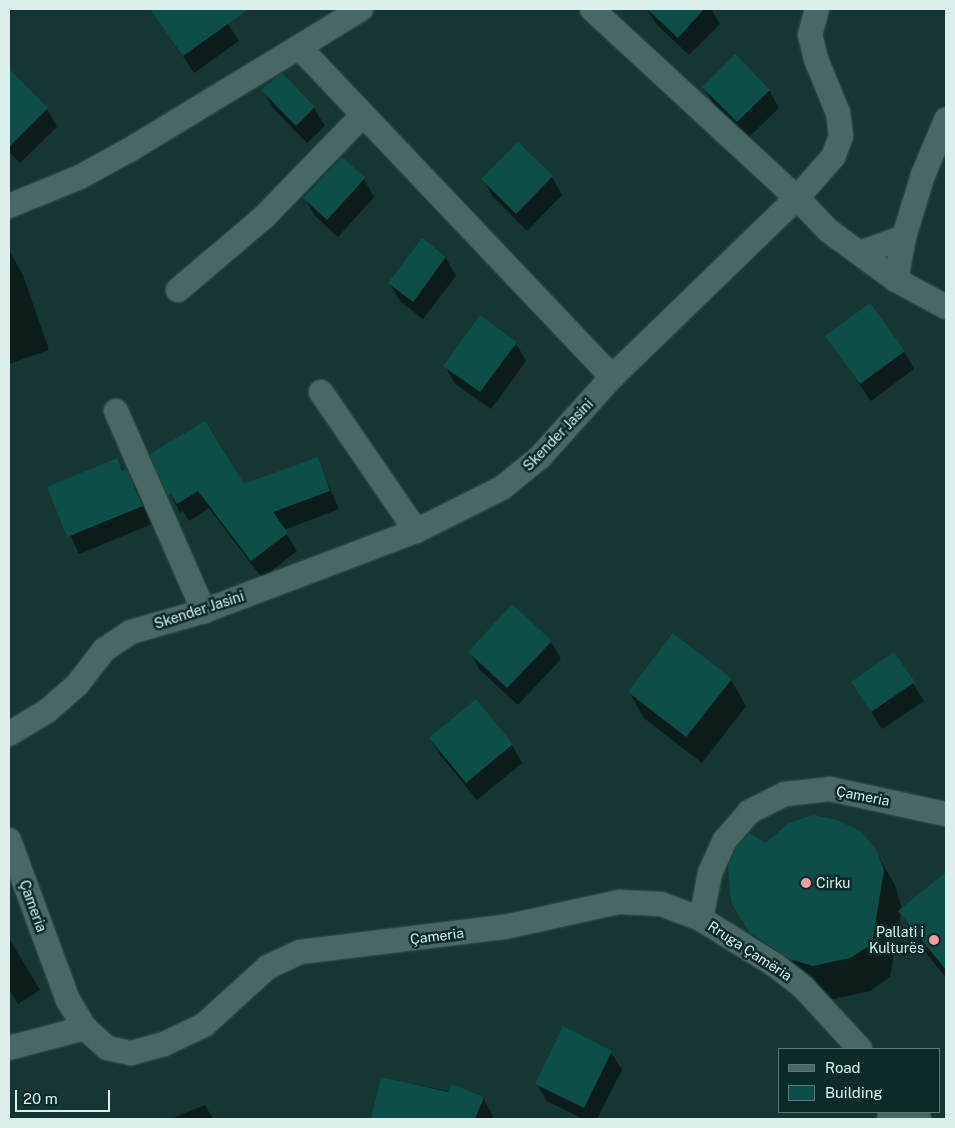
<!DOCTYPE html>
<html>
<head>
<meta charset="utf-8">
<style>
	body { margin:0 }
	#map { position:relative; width:955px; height:1128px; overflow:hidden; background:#153633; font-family:"Public Sans",sans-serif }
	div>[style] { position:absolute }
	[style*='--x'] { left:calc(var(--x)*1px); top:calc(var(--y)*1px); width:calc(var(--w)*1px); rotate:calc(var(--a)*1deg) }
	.shadow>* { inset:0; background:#0007 }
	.building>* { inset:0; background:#0e4e49 }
	.roads { filter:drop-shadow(0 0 1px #395451) drop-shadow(0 0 1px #395451) }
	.street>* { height:24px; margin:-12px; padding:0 12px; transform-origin:12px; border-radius:12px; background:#476864 }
	.dots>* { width:14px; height:14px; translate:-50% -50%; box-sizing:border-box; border:2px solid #0a2c29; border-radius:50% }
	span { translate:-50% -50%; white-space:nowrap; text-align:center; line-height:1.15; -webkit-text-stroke:5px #0a2c29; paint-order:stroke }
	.street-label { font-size:14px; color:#ddefed }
	.poi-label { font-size:14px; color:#ddefed }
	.left { translate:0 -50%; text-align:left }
	.right { translate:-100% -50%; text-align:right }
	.frame { position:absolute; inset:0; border:10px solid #ddefed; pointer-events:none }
	.legend { position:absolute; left:778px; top:1048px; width:162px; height:65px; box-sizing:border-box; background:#0a2c29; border:1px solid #5e7a77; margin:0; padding:6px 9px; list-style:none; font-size:15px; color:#ddefed }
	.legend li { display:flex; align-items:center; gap:10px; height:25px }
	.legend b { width:25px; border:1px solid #5e7a77 }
	.scale { position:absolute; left:15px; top:1090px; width:95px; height:22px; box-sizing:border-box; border:2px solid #ddefed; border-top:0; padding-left:6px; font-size:15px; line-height:18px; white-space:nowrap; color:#ddefed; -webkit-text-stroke:4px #0a2c29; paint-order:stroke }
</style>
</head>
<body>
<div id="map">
	<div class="shadow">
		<div style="clip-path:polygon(160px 9px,218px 9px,239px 41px,194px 73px,155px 13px)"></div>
		<div style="clip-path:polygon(647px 9px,711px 9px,720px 24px,689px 55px,657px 25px)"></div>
		<div style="clip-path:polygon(282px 75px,314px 108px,325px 126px,307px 143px,273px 108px,263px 90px)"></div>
		<div style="clip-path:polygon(14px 76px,47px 109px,57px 127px,20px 163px,9px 152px,9px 81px)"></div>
		<div style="clip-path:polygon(704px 87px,769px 90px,779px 108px,747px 139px,714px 105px)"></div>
		<div style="clip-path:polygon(518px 144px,552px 177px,562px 195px,527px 231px,493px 197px,483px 179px)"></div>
		<div style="clip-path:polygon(342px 159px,364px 179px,374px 197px,338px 237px,315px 216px,305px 198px)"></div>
		<div style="clip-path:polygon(422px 240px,446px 258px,456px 276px,423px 319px,400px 301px,390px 284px)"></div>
		<div style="clip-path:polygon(9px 250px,23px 275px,49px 350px,9px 364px)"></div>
		<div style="clip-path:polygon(827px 337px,904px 351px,914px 369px,871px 401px)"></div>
		<div style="clip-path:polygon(516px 343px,526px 361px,491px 409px,455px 384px,445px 366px)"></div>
		<div style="clip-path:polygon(152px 455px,243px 486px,317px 459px,339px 509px,284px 530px,297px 551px,262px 578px,209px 508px,189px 521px,183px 511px,180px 513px)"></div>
		<div style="clip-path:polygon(116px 460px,136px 488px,152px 524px,79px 554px,49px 488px)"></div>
		<div style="clip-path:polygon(551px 642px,561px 659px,518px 705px,480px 670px,470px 652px)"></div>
		<div style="clip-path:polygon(894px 654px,924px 701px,882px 729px,852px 682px)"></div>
		<div style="clip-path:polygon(731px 680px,746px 706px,702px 763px,644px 718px,629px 692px)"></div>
		<div style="clip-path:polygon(430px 738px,512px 745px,522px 763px,477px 800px,441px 756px)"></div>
		<div style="clip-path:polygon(766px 844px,875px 851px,895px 885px,902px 909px,946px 874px,946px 978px,919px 944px,901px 913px,890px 977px,870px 991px,833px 999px,809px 992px,770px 965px,733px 901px)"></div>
		<div style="clip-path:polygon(9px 938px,40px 990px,18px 1004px,9px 989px)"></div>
		<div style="clip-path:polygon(611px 1052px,622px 1070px,597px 1119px,583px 1119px,547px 1101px,537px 1084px)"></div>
		<div style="clip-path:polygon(382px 1078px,483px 1098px,493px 1116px,492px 1119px,373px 1119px)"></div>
		<div style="clip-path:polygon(205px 1105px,213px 1119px,176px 1119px,175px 1117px)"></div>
	</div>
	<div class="building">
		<div style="clip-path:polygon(150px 9px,249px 9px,183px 56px)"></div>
		<div style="clip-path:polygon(647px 9px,704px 9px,678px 38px)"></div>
		<div style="clip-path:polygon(735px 54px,770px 90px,737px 122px,702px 87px)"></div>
		<div style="clip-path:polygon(9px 69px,48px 108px,9px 147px)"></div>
		<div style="clip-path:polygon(282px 73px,315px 107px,296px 126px,261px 90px)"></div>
		<div style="clip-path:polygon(518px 142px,553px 176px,516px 214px,481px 179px)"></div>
		<div style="clip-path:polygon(342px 157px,365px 178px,327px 220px,303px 198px)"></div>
		<div style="clip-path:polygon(422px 238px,446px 257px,413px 302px,388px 283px)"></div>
		<div style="clip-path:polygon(870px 303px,905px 351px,860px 384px,825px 336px)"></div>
		<div style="clip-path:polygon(480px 315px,517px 342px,480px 392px,443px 366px)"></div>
		<div style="clip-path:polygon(205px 421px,244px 484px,318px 457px,330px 491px,273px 512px,288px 533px,251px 561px,198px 491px,177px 504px,171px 494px,168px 496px,150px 454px)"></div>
		<div style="clip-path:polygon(117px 458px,122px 471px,126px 469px,143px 506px,67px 537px,47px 487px)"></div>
		<div style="clip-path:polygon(512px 604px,552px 641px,507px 688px,468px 652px)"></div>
		<div style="clip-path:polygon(673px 633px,732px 679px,686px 737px,628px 692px)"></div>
		<div style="clip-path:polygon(894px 652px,915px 682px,871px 712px,851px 682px)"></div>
		<div style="clip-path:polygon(476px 699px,513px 744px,466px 783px,429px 738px)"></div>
		<div style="clip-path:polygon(813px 815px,837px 820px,862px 832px,876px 850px,884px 870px,872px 944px,850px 958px,813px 966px,789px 959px,749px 932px,731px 902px,728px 866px,737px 847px,749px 833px,766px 843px,789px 823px)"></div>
		<div style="clip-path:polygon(946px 872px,946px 970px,898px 911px)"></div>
		<div style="clip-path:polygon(563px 1026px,612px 1051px,584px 1108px,535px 1084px)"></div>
		<div style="clip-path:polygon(381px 1077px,448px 1092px,452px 1084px,484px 1097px,475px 1119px,371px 1119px)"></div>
	</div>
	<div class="roads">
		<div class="street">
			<div style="--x:592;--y:9;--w:279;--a:42.7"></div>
			<div style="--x:797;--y:198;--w:46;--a:45.9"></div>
			<div style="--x:829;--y:231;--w:83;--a:36.2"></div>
			<div style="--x:896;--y:280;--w:57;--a:28.4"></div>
			<div style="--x:299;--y:47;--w:73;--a:-31.5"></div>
			<div style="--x:9;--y:206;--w:77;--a:-22.2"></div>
			<div style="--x:80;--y:177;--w:58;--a:-28.8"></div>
			<div style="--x:131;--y:149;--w:197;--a:-31.3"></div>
			<div style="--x:299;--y:47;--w:455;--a:46.5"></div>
			<div style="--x:860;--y:253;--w:47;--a:-20"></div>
			<div style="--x:904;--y:237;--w:65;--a:-73"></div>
			<div style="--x:923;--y:175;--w:60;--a:-67.3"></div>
			<div style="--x:896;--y:280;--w:44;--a:-79.5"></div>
			<div style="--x:178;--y:290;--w:113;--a:-40.3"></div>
			<div style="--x:264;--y:217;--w:142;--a:-45.9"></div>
			<div style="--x:321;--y:392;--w:168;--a:55.6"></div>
			<div style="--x:116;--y:411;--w:219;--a:66.3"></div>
			<div style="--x:9;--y:734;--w:44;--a:-31.2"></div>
			<div style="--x:47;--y:711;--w:40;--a:-41"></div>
			<div style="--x:77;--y:685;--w:44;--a:-52.4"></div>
			<div style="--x:104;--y:650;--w:32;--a:-34"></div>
			<div style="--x:131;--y:632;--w:76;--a:-16"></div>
			<div style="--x:204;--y:611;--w:227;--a:-20.7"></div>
			<div style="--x:416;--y:531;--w:96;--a:-26.6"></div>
			<div style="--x:502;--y:488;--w:49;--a:-39.2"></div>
			<div style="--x:540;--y:457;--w:108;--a:-48"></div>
			<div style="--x:612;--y:377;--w:257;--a:-44.1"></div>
			<div style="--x:797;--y:198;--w:55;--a:-48.7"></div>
			<div style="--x:833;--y:157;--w:22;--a:-69"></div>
			<div style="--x:841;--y:136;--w:23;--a:-97"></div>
			<div style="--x:838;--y:113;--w:58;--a:-112.2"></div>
			<div style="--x:816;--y:59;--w:25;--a:-104"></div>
			<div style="--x:810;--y:35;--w:27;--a:-75"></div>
			<div style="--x:9;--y:840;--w:171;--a:69.8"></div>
			<div style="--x:68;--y:1000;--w:33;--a:59"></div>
			<div style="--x:85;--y:1028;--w:30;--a:42"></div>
			<div style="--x:107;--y:1048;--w:25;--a:12"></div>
			<div style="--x:131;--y:1053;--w:34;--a:-15"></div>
			<div style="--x:164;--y:1044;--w:44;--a:-25.4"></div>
			<div style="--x:204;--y:1025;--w:86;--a:-42.2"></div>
			<div style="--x:268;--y:967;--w:35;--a:-25"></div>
			<div style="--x:300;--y:952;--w:207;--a:-7"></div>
			<div style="--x:505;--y:927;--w:117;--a:-12.4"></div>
			<div style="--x:619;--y:902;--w:42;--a:2.7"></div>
			<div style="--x:661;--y:904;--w:43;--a:20.6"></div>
			<div style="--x:701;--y:919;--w:47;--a:-78.9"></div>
			<div style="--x:710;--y:873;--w:36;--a:-66"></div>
			<div style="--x:725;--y:840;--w:37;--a:-49"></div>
			<div style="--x:749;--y:812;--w:40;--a:-26.6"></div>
			<div style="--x:785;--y:794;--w:45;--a:-6.3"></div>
			<div style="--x:830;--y:789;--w:119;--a:12.2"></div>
			<div style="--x:701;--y:919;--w:87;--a:31.9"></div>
			<div style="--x:775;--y:965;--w:37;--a:38"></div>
			<div style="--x:804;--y:988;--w:83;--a:47.4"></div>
			<div style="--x:9;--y:1048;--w:79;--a:-14.7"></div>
			<div style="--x:912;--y:1112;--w:10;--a:45"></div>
			<div style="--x:889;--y:1119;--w:11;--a:-38"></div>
		</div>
	</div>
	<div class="dots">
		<div style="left:806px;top:883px;background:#f49aa0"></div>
		<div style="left:934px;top:940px;background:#f49aa0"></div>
	</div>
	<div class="street-label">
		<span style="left:558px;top:435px;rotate:-46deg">Skender Jasini</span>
		<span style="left:199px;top:610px;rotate:-18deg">Skender Jasini</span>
		<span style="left:863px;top:796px;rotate:11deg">Çameria</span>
		<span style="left:33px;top:906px;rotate:70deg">Çameria</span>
		<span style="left:437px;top:936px;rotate:-7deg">Çameria</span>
		<span style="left:750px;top:951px;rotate:33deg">Rruga Çamëria</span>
	</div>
	<div class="poi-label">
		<span class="left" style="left:816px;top:883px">Cirku</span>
		<span class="right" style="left:924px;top:940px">Pallati i<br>Kulturës</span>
	</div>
	<div class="frame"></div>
	<ul class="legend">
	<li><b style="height:6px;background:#476864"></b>Road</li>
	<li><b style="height:14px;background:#0e4e49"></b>Building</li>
	</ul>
	<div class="scale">20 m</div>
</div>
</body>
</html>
